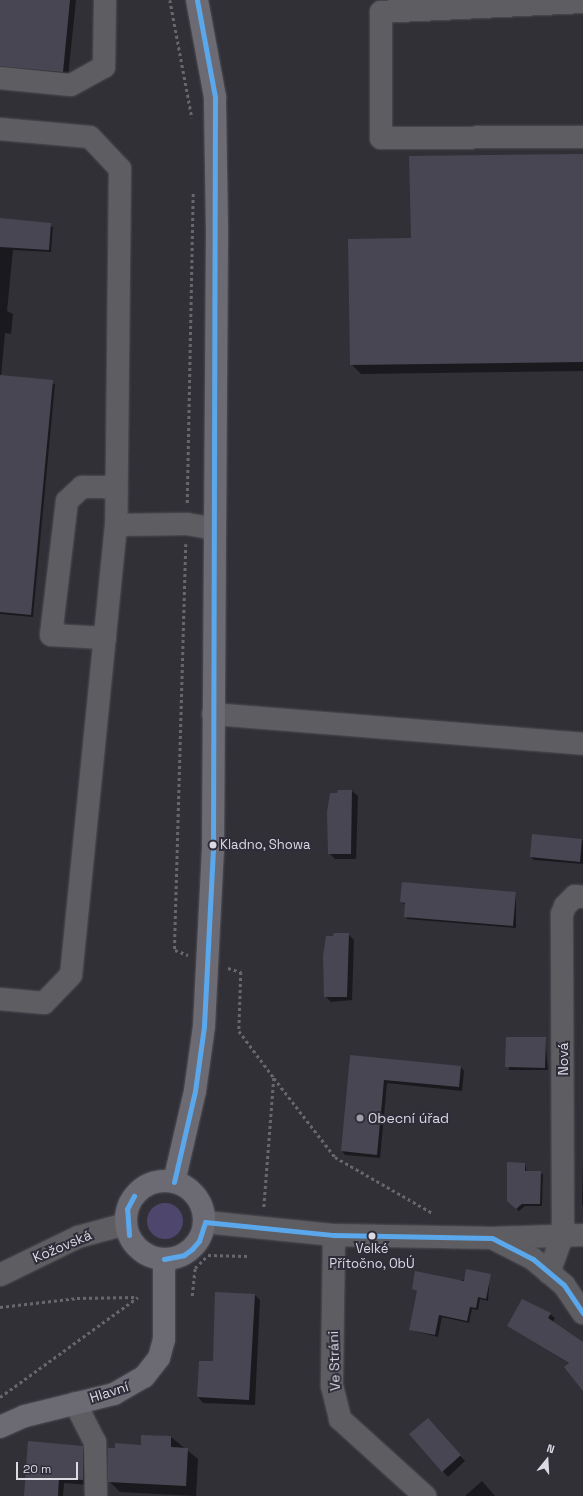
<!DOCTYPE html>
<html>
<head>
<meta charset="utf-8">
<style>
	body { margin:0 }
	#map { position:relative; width:583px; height:1496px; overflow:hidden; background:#313037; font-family:"Space Grotesk",sans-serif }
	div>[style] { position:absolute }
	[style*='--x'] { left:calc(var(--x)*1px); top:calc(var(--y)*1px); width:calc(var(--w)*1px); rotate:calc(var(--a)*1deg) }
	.green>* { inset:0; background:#4e466d }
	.round { border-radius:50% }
	.shadow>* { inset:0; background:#0007 }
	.building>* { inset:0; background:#494654 }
	.path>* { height:2.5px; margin-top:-1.25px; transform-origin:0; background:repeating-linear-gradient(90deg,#68676d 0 3px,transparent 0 6px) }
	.roads { filter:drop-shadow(0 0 1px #504f55) drop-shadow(0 0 1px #504f55) }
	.minor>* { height:22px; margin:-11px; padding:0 11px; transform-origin:11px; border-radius:11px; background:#5e5d62 }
	.major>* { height:22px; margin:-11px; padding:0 11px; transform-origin:11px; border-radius:11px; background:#6c6b74 }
	.major>.ring { margin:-11px; padding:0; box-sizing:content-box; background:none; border:22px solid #6c6b74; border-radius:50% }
	.bus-1>* { height:5px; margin:-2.5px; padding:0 2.5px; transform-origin:2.5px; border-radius:2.5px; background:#5aa8eb }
	.dots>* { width:11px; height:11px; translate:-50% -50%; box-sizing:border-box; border:2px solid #2f2d3a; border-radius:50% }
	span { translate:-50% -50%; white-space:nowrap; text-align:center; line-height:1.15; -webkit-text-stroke:4px #2f2d3a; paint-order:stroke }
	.bus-label { font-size:13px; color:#dbdae2 }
	.left { translate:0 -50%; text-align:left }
	.street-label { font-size:14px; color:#dbdae2 }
	.poi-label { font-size:14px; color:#dbdae2 }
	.north { position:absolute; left:527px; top:1440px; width:40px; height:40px; -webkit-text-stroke:3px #2f2d3a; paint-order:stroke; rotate:18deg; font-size:11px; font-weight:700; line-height:16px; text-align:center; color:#dbdae2 }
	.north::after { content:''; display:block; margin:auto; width:14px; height:18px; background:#dbdae2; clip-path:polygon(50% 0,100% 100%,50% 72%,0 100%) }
	.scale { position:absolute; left:16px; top:1462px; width:62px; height:18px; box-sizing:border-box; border:2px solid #dbdae2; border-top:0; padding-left:5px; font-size:12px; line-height:14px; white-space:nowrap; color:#dbdae2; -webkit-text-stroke:3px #2f2d3a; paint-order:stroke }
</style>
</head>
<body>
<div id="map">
	<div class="green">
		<div class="round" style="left:147px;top:1203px;width:36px;height:36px"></div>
	</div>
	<div class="shadow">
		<div style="clip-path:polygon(0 0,76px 0,68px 77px,0 70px)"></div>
		<div style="clip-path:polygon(583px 155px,583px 371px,361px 374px,351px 364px,412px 239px)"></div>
		<div style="clip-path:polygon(0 219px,53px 227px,51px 252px,13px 250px,7px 311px,13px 314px,11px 334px,5px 333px,1px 376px,55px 384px,33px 617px,0 614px)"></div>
		<div style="clip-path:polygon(352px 791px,358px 796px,356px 859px,335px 859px,329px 853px,331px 794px)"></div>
		<div style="clip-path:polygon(533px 835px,583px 840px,583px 864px,534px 860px,531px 857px)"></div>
		<div style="clip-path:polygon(516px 893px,516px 928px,407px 919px,406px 905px,401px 902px)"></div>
		<div style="clip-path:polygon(348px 934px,354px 940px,352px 1000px,331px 1002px,325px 996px)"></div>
		<div style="clip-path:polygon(507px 1038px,545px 1038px,548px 1070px,509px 1070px)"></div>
		<div style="clip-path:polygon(350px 1056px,461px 1067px,464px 1071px,462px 1091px,387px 1083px,380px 1158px,345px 1155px,342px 1151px)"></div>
		<div style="clip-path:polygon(583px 1162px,583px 1206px,582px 1205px)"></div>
		<div style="clip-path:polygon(525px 1164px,527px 1172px,543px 1174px,542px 1206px,525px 1206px,519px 1211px,508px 1200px)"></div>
		<div style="clip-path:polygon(490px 1275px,488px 1301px,480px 1299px,478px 1310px,472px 1309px,469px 1323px,442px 1317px,438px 1337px,410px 1330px,418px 1292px,413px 1289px)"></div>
		<div style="clip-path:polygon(255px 1295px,260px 1300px,255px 1405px,203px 1403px,198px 1397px,200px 1362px,214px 1362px)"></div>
		<div style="clip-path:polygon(550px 1314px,555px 1318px,552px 1323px,583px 1347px,583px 1390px,570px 1364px,508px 1326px)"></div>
		<div style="clip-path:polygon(433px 1425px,465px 1461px,448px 1477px,410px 1434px)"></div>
		<div style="clip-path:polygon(171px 1437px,198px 1459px,196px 1496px,120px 1492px,109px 1481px,142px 1446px)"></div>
		<div style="clip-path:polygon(82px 1447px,88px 1452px,88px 1485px,64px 1483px,63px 1496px,25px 1496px)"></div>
		<div style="clip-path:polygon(482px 1481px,495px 1496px,465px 1496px)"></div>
	</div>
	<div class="building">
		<div style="clip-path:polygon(0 0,70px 0,63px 72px,0 66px)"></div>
		<div style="clip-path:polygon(583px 154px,583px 362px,350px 365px,348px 239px,411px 238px,409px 156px)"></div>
		<div style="clip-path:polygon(0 218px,51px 223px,49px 250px,0 247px)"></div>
		<div style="clip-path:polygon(0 375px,53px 380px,31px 615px,0 612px)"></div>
		<div style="clip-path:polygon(338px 790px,352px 790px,351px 854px,328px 854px,327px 812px,330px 793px,337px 793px)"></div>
		<div style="clip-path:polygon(532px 834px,582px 839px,580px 862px,530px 857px)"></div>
		<div style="clip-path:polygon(402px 882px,516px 892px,513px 926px,404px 917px,405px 903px,400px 902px)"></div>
		<div style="clip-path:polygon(334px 933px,349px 933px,347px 997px,324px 997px,323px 956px,326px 936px,333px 936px)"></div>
		<div style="clip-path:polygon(506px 1037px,546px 1037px,545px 1068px,505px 1067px)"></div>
		<div style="clip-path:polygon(350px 1055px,461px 1066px,459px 1087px,384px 1080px,377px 1155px,341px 1151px)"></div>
		<div style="clip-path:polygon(507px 1162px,525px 1163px,525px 1171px,541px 1171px,540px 1204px,522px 1204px,516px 1209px,507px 1201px)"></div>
		<div style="clip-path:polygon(466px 1269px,491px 1274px,486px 1299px,478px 1297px,476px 1308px,470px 1307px,467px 1321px,439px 1315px,435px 1335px,409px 1330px,417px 1291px,412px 1289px,415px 1271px,464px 1281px)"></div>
		<div style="clip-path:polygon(215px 1292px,255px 1294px,249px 1400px,197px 1397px,199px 1361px,213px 1361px)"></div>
		<div style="clip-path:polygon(522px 1299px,551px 1313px,548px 1318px,583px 1342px,583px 1391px,564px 1367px,569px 1363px,507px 1326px)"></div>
		<div style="clip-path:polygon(428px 1418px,461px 1455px,442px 1472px,409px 1434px)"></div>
		<div style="clip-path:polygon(141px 1435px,171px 1436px,171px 1447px,188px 1448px,186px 1486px,108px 1482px,108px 1448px,115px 1448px,115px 1443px,141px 1445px)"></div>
		<div style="clip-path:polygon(28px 1441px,83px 1446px,83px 1480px,59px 1478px,58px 1496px,24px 1496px)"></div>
	</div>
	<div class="path">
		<div style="--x:170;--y:0;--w:120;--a:79.4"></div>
		<div style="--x:187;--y:503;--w:311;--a:-88.9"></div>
		<div style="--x:186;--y:544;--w:406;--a:91.6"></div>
		<div style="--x:175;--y:950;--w:14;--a:21"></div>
		<div style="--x:228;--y:968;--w:14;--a:17"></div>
		<div style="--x:241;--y:972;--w:59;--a:91.9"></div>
		<div style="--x:239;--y:1031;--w:59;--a:53.3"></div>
		<div style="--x:274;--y:1078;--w:130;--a:94.4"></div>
		<div style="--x:274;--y:1078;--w:100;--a:52.3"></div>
		<div style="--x:335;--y:1157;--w:114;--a:29.9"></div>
		<div style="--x:192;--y:1296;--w:28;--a:-84"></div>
		<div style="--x:195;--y:1268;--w:18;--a:-45"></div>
		<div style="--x:208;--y:1255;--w:41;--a:1.4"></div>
		<div style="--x:0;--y:1307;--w:78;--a:-6.7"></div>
		<div style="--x:77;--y:1298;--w:60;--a:-1"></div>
		<div style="--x:0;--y:1397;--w:170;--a:-35.9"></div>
	</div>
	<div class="roads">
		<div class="minor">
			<div style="--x:583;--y:2;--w:202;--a:177.2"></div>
			<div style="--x:381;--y:12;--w:126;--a:90"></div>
			<div style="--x:381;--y:138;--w:202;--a:-0.3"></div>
			<div style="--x:0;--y:78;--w:71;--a:5.6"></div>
			<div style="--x:71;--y:85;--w:38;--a:-29"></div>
			<div style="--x:104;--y:67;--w:67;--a:-89.1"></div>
			<div style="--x:0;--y:129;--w:90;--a:5.1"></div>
			<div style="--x:90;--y:137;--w:44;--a:46.8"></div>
			<div style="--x:120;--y:169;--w:356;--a:90.6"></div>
			<div style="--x:116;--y:525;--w:452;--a:95.7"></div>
			<div style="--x:71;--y:975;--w:39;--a:134"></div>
			<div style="--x:44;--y:1003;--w:44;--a:-174.8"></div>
			<div style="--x:116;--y:525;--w:71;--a:-0.8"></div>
			<div style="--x:187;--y:524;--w:27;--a:10"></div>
			<div style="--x:105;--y:638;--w:54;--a:-176.8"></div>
			<div style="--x:51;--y:635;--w:135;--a:-83.2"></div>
			<div style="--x:67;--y:501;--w:21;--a:-43"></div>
			<div style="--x:82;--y:487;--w:34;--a:0"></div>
			<div style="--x:213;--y:714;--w:371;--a:4.6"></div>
			<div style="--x:205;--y:1222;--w:130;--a:5.8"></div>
			<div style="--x:334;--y:1235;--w:158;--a:1.1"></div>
			<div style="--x:492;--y:1238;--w:46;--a:27.1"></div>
			<div style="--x:533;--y:1259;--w:40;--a:40"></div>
			<div style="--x:564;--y:1285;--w:34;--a:56"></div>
			<div style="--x:334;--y:1235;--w:151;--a:90.8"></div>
			<div style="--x:332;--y:1386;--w:34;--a:76"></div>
			<div style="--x:340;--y:1419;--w:115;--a:42.2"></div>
			<div style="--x:492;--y:1238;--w:91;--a:-1.9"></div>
			<div style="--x:549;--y:1273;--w:41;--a:-70.3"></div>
			<div style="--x:563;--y:1234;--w:320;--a:-90.2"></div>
			<div style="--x:562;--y:914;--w:9;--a:-69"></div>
			<div style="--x:565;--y:906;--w:14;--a:-45"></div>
			<div style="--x:575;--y:896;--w:8;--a:7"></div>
			<div style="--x:0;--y:1275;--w:87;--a:-26"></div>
			<div style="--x:78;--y:1237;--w:50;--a:-15.2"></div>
			<div style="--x:75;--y:1403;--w:44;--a:62.9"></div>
			<div style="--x:95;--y:1442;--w:54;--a:88.9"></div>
		</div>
		<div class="major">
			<div class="ring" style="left:126px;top:1181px;width:56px;height:56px"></div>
			<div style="--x:174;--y:1182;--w:93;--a:-77"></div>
			<div style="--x:195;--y:1091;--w:66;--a:-82.1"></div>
			<div style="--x:204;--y:1026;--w:175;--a:-87.1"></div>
			<div style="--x:213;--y:851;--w:621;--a:-89.63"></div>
			<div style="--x:217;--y:230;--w:133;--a:-90.9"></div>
			<div style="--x:215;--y:97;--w:99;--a:-100.5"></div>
			<div style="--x:0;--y:1427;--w:27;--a:-24"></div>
			<div style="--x:25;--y:1416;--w:92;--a:-13.9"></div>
			<div style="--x:114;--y:1394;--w:34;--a:-30"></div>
			<div style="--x:144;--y:1377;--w:24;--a:-52"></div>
			<div style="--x:159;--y:1358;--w:20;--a:-75"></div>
			<div style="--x:164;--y:1339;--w:80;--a:-90"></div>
		</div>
	</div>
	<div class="bus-1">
		<div style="--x:174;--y:1182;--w:93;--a:-77"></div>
		<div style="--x:195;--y:1091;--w:66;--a:-82.1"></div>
		<div style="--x:204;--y:1026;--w:175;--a:-87.1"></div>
		<div style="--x:213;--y:851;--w:754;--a:-89.85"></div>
		<div style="--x:215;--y:97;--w:99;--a:-100.5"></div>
		<div style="--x:205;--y:1222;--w:130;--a:5.8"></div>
		<div style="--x:334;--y:1235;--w:158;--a:1.1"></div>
		<div style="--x:492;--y:1238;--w:46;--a:27.1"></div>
		<div style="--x:533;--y:1259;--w:40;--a:40"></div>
		<div style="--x:564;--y:1285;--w:34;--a:56"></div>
		<div style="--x:129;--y:1235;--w:26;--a:-94"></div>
		<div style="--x:127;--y:1209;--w:15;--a:-62"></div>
		<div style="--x:192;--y:1249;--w:11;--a:-49"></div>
		<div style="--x:199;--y:1241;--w:20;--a:-72"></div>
		<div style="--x:164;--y:1259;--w:20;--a:-11"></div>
		<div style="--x:184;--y:1255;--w:10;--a:-37"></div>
	</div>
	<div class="dots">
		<div style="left:213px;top:845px;background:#dbdae2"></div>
		<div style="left:360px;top:1118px;background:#a09ea6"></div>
		<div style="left:372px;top:1236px;background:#dbdae2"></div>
	</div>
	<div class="bus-label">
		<span class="left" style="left:220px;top:845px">Kladno, Showa</span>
		<span style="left:372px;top:1257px">Velké<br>Přítočno, ObÚ</span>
	</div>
	<div class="street-label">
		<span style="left:563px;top:1059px;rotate:-90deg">Nová</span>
		<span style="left:62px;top:1246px;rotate:-23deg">Kožovská</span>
		<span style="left:334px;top:1361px;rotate:-92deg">Ve Stráni</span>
		<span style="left:109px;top:1392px;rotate:-18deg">Hlavní</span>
	</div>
	<div class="poi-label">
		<span class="left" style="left:368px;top:1118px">Obecní úřad</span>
	</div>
	<div class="north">N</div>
	<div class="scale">20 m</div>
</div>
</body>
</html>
